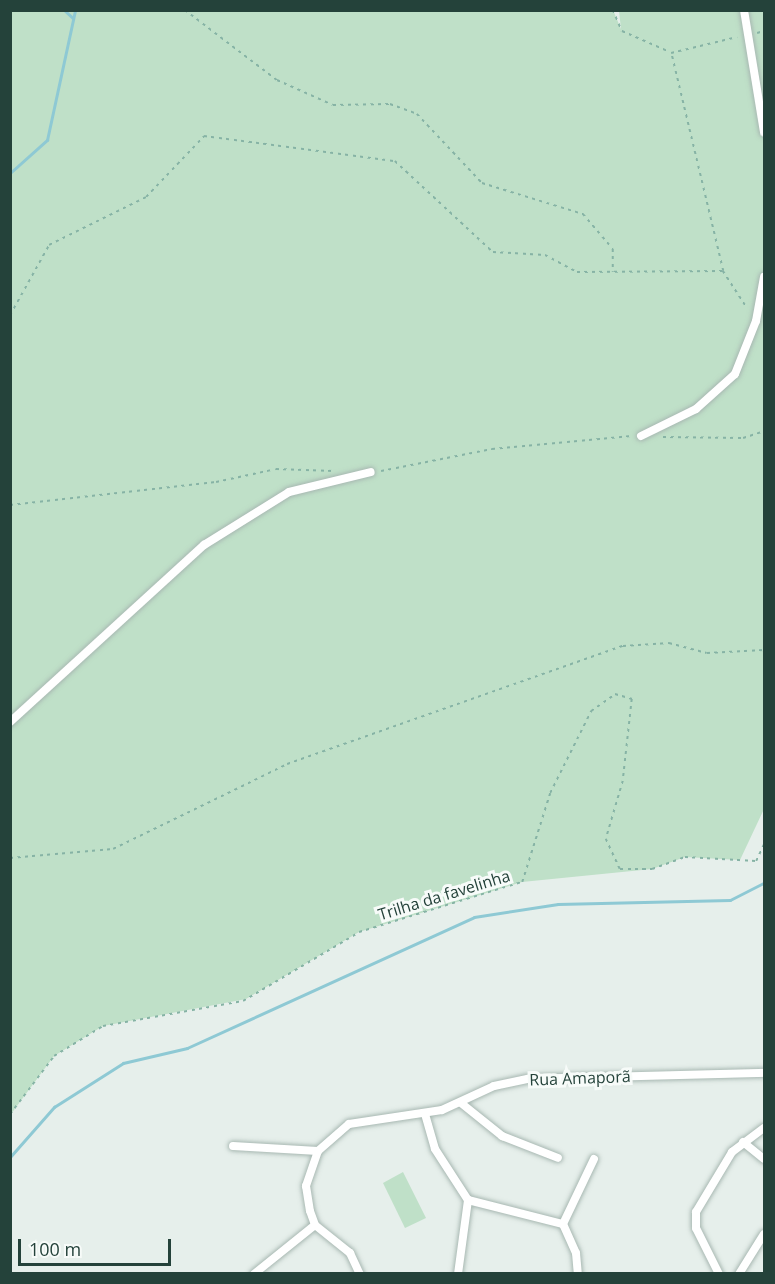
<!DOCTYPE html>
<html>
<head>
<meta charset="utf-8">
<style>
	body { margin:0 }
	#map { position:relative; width:775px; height:1284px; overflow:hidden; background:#e6efeb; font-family:"Open Sans",sans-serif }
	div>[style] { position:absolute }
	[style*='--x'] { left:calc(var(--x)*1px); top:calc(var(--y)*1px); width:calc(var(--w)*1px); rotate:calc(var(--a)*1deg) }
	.green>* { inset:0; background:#bfe0c8 }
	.stream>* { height:3px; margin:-1.5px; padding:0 1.5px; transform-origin:1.5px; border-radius:1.5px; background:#8ec9d4 }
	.path>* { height:1.5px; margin-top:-0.75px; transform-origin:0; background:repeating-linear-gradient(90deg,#86b3a5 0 3px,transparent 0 7.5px) }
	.roads { filter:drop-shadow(0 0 2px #a8b8b2) drop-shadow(0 0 2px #a8b8b2) }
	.minor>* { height:8px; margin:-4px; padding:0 4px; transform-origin:4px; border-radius:4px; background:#fff }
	span { translate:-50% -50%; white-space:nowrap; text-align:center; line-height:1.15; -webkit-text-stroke:6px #f7fbf9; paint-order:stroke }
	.street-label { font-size:16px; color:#24423a }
	.frame { position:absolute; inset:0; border:12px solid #24423a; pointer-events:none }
	.scale { position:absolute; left:18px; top:1239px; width:153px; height:27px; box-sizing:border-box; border:3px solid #24423a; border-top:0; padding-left:8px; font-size:18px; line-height:21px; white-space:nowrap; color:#24423a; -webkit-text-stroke:4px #f7fbf9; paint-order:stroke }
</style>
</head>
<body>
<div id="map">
	<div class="green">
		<div style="clip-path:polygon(613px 10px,621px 29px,619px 11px,764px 11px,764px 809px,740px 860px,685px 857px,652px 869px,522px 882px,359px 932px,246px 999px,103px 1026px,54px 1056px,11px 1114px,11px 11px)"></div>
		<div style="clip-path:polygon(403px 1172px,426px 1218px,405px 1228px,383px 1183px)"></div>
	</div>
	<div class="stream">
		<div style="--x:64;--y:10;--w:12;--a:42"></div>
		<div style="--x:10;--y:173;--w:50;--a:-41.7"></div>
		<div style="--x:47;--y:140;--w:133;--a:-77.8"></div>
		<div style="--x:10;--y:1157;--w:67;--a:-48.7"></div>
		<div style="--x:54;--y:1107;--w:82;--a:-32.5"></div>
		<div style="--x:123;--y:1063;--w:66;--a:-13.2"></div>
		<div style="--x:187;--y:1048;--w:315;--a:-24.5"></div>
		<div style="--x:474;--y:917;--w:85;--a:-8.8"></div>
		<div style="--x:558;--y:904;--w:172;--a:-1.3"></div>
		<div style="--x:730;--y:900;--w:38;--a:-27"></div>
	</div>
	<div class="path">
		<div style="--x:185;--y:10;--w:116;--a:37.3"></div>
		<div style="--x:277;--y:80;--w:61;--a:24.1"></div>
		<div style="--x:333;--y:105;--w:57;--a:-1"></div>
		<div style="--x:390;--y:104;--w:29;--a:20"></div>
		<div style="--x:417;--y:114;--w:95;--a:46.7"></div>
		<div style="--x:482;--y:183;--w:106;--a:17.1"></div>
		<div style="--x:583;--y:214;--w:46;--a:49.4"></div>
		<div style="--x:613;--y:249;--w:23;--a:90"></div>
		<div style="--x:613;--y:10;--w:23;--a:67"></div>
		<div style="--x:622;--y:31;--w:52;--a:23.6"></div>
		<div style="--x:757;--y:33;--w:7;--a:-16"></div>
		<div style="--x:723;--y:271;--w:224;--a:-103.4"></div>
		<div style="--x:671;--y:53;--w:68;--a:-13.6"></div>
		<div style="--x:10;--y:315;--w:80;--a:-60.9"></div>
		<div style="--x:49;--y:245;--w:108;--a:-26.3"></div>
		<div style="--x:146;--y:197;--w:84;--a:-46.4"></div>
		<div style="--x:204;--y:136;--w:193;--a:7.5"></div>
		<div style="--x:395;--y:161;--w:134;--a:42.9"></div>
		<div style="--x:493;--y:252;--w:52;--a:3.3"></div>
		<div style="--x:545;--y:255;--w:36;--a:28"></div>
		<div style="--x:577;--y:272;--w:146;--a:-0.4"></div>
		<div style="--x:723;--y:271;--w:44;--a:57"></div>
		<div style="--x:663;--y:437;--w:80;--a:0.7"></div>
		<div style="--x:743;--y:438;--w:22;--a:-18"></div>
		<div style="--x:381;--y:471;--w:113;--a:-11.2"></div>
		<div style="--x:492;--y:449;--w:140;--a:-5.3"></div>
		<div style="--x:10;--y:505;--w:207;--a:-6.4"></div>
		<div style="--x:216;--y:482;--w:61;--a:-12.2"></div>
		<div style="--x:276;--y:469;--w:58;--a:2"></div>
		<div style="--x:10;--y:858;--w:103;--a:-5"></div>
		<div style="--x:113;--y:849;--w:194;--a:-26"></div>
		<div style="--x:287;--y:764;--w:356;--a:-19.4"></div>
		<div style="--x:623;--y:646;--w:46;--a:-3.7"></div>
		<div style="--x:669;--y:643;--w:39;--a:15"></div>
		<div style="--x:707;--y:653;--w:57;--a:-3"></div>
		<div style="--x:10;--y:1114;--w:73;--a:-52.8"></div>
		<div style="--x:54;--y:1056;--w:57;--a:-31.5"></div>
		<div style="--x:103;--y:1026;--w:142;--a:-10.1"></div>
		<div style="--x:243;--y:1001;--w:135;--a:-30.7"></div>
		<div style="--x:359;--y:932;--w:170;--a:-17.1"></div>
		<div style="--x:522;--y:882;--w:93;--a:-72.5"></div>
		<div style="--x:550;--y:793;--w:92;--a:-63.4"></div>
		<div style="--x:591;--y:711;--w:29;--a:-35"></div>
		<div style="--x:615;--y:694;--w:18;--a:16"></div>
		<div style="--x:632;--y:699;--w:82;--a:96.3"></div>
		<div style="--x:623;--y:781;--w:60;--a:106.3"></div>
		<div style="--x:606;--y:839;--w:33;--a:65"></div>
		<div style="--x:620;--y:869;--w:32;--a:0"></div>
		<div style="--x:652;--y:869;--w:35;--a:-20"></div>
		<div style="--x:685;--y:857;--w:71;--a:3.2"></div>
		<div style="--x:756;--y:861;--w:19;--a:-65"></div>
	</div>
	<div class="roads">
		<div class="minor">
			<div style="--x:744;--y:10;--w:124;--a:80.7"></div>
			<div style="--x:641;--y:436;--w:61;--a:-26.1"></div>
			<div style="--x:696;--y:409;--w:52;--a:-41.9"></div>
			<div style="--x:735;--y:374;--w:57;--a:-68.4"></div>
			<div style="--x:756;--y:321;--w:45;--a:-79.7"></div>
			<div style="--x:10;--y:722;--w:263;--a:-42.4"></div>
			<div style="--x:204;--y:545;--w:100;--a:-31.9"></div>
			<div style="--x:289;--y:492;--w:84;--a:-13.7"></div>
			<div style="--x:461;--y:1103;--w:53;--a:38.8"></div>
			<div style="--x:502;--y:1136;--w:60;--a:21.4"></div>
			<div style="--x:425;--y:1114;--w:36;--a:74"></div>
			<div style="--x:435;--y:1149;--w:61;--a:57.1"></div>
			<div style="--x:468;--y:1200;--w:98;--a:14.2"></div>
			<div style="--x:563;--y:1224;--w:32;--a:66"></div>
			<div style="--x:576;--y:1253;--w:21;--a:85"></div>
			<div style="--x:743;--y:1142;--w:27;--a:39"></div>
			<div style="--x:233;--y:1146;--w:85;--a:3.4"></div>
			<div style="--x:318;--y:1151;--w:41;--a:-41.1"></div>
			<div style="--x:349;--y:1124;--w:94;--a:-8.6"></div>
			<div style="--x:442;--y:1110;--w:57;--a:-24.8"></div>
			<div style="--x:494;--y:1086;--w:35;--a:-12"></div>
			<div style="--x:528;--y:1079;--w:236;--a:-1.5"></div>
			<div style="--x:318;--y:1151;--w:37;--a:109"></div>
			<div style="--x:306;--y:1186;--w:25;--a:81"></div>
			<div style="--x:310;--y:1211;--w:15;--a:70"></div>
			<div style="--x:315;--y:1225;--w:45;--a:38.7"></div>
			<div style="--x:350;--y:1253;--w:23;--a:65"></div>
			<div style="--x:563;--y:1224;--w:72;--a:-64.5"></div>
			<div style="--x:254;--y:1274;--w:78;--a:-38.8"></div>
			<div style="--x:458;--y:1274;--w:75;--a:-82.3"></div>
			<div style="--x:719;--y:1274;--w:51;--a:-116.6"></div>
			<div style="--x:696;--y:1228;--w:16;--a:-90"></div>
			<div style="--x:696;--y:1212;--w:70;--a:-59"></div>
			<div style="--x:732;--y:1152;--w:40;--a:-37"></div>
			<div style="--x:739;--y:1274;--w:47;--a:-58"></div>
		</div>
	</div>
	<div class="street-label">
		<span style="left:444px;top:895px;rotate:-17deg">Trilha da favelinha</span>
		<span style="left:580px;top:1078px;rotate:-2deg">Rua Amaporã</span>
	</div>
	<div class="frame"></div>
	<div class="scale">100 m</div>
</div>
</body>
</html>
